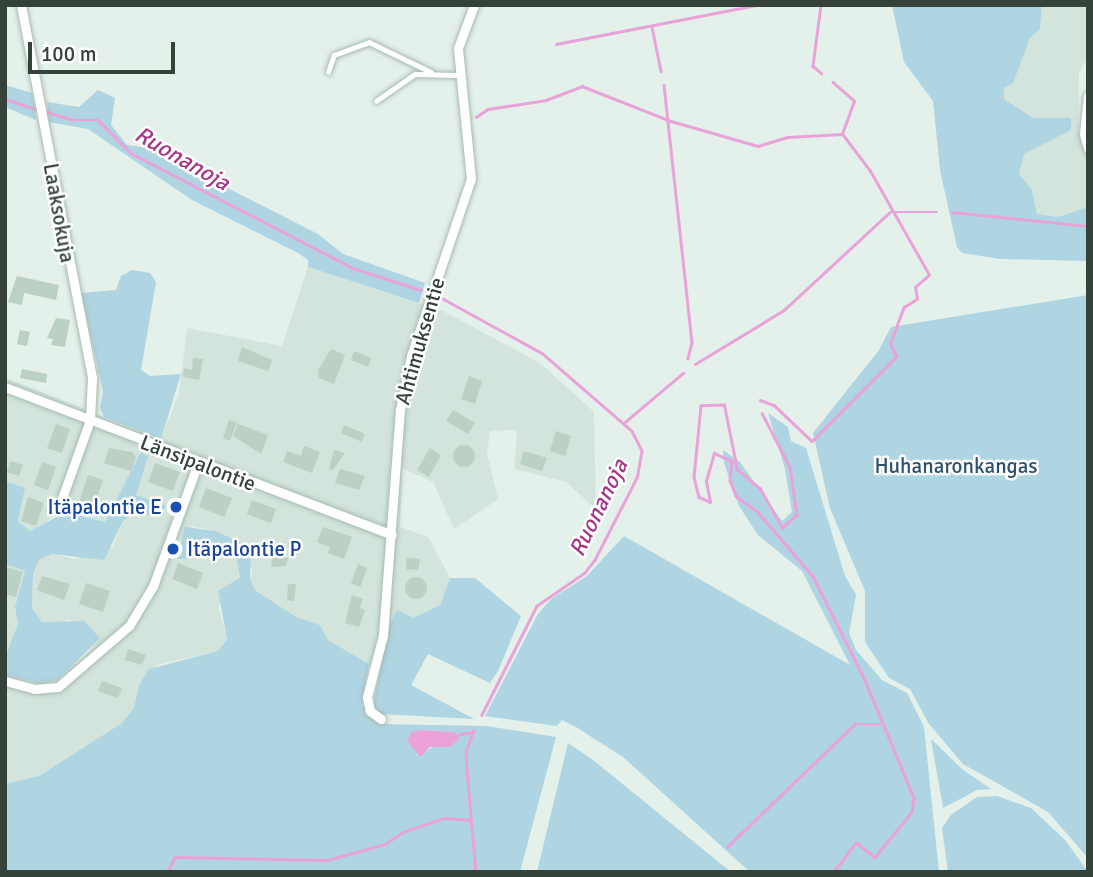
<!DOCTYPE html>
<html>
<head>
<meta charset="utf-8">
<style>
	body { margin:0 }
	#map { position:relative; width:1093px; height:877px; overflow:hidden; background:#e4f0ea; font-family:Signika,sans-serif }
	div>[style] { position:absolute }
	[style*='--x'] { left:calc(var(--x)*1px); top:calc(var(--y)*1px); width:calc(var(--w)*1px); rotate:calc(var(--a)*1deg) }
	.residential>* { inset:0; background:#d2e4db }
	.green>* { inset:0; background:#afd4e2 }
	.water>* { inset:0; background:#eaa3d9 }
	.stream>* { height:2.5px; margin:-1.25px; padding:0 1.25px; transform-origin:1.25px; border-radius:1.25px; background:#eaa3d9 }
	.building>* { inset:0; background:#bad1c4 }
	.round { border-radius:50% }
	.roads { filter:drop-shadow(0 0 2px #a7bbb1) drop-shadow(0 0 2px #a7bbb1) }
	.lane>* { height:4.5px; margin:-2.25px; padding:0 2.25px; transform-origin:2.25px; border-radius:2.25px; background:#fff }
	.street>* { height:9px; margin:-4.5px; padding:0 4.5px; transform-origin:4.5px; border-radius:4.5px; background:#fff }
	.dots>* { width:19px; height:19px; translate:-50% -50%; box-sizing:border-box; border:4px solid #fff; border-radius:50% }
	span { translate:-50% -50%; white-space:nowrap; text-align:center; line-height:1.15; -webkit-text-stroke:5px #fff; paint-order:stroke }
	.street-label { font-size:21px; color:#34423a }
	.park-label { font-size:21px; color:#2c516f }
	.transit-label { font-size:21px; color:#164399 }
	.right { translate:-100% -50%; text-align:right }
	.left { translate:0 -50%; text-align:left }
	.water-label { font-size:23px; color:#a53689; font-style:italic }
	.frame { position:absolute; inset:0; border:7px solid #34423a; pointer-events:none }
	.scale { position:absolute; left:28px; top:42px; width:147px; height:32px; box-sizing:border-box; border:4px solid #34423a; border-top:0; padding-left:9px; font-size:21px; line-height:24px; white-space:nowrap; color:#34423a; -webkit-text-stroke:5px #fff; paint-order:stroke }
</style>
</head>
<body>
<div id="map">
	<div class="residential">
		<div style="clip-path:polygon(1042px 5px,1088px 5px,1088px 57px,1079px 73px,1078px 130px,1088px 158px,1088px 207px,1058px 217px,1037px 214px,1032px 190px,1019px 174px,1024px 154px,1071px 130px,1070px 118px,1033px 118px,1004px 99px,1004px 88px,1013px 82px,1030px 38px,1040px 29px)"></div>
		<div style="clip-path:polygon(308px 267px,443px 311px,540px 363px,594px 412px,596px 509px,566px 482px,514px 469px,517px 432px,512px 430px,490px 431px,487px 454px,498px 499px,454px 529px,433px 482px,402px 468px,400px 527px,428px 537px,450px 578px,440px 605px,413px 618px,397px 611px,369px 664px,328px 640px,320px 625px,296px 617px,255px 590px,250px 579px,253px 570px,215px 531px,190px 526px,187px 559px,197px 543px,236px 555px,240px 579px,218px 607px,227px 638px,218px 651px,157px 665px,139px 685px,134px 708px,122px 723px,39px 776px,5px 784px,5px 675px,43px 684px,59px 679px,94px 647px,70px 619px,53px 625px,42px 622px,32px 608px,33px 574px,39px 560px,52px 554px,75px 559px,113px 547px,123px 521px,133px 514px,159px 516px,135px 495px,148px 458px,141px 453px,106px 522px,83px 516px,52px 516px,42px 527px,30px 531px,18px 521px,25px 488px,5px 481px,5px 378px,161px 439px,179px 393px,187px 328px,282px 346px)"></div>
		<div style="clip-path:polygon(5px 564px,26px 571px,15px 607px,18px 624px,5px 657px)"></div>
	</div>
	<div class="green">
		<div style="clip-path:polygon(892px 5px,1042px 5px,1040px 29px,1030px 38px,1013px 83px,1004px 88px,1004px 99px,1033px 118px,1071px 118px,1071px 130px,1024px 154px,1019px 174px,1032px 190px,1037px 214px,1058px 217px,1088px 207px,1088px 261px,1000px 259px,962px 253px,957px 247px,940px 170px,933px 101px,904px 62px)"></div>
		<div style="clip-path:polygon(5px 85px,32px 93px,36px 120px,5px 107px)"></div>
		<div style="clip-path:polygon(98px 90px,115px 98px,111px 125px,127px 145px,149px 148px,318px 234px,343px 254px,425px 283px,419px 303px,308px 267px,308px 260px,298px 253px,192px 200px,88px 129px,49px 122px,47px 102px,79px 107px)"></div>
		<div style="clip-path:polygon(132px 270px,150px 273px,156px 282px,141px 370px,150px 376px,181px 374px,161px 439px,104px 417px,100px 408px,103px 391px,81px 293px,116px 290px,121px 276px)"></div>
		<div style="clip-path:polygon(1088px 295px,1088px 858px,1048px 812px,963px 764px,929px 724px,910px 689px,889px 678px,865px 642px,865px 591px,830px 508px,813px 433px,879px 350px,891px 327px)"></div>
		<div style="clip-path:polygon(768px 413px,788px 427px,791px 441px,806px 448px,845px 576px,856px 595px,849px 633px,856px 650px,882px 680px,907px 693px,924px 727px,939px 872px,750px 872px,623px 757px,576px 727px,562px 720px,557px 726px,485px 716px,538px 614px,551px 599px,587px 576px,624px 536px,850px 665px,802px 571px,758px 535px,739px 506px,724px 463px,723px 450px,740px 462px,782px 521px,792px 512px,785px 469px)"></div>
		<div style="clip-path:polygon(141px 452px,148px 457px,136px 495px,166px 506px,159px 516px,133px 514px,123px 521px,104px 560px,52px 554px,39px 560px,33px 574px,32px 608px,42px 622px,84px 621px,100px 638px,59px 679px,43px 684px,5px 675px,5px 657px,18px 624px,15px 607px,25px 571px,5px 564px,5px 481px,25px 488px,18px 521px,30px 531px,66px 512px,105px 522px)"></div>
		<div style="clip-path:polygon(evenodd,185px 527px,215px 531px,244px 544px,251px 553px,250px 579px,255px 590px,296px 617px,320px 625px,328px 640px,369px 664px,362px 705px,379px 724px,487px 726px,556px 737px,520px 872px,5px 872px,5px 784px,39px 776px,122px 723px,134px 708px,139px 685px,149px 669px,218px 651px,227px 639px,218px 591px,240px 578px,236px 555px,197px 543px,187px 559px,177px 559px,185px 527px,422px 730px,454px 732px,450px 747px,435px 746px,417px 756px,422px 730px)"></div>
		<div style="clip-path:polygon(450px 578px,475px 578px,521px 616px,498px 671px,490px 683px,428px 654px,411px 685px,474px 719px,381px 714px,373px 705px,387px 630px,397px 610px,413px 618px,440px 605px)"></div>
		<div style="clip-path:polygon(931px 739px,962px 769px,991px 789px,977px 790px,943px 808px)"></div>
		<div style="clip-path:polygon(568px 743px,593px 760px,731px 872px,537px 872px)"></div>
		<div style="clip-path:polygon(997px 796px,1031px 808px,1065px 840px,1088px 872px,948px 872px,942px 828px,951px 815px,977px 797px)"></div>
	</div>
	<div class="water">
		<div style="clip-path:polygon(422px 730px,454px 732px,460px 738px,450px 747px,430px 747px,420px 757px,407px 741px,412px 732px)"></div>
	</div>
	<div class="stream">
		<div style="--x:821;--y:5;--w:62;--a:97.5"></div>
		<div style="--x:813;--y:66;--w:11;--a:41"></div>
		<div style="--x:652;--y:27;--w:45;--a:78.4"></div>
		<div style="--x:556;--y:44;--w:205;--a:-11"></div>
		<div style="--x:664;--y:85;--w:260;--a:83.8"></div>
		<div style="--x:692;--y:343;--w:16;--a:105"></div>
		<div style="--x:5;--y:99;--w:35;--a:18"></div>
		<div style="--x:44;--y:111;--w:30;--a:17"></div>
		<div style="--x:73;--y:120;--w:25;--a:0"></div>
		<div style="--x:98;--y:120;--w:47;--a:45"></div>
		<div style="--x:131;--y:153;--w:250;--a:27.4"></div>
		<div style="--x:353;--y:268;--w:71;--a:17.9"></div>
		<div style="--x:476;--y:117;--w:14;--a:-34"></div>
		<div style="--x:488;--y:109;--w:59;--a:-8.8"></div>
		<div style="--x:546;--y:100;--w:39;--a:-21"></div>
		<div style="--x:582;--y:86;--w:96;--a:21.5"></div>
		<div style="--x:671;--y:121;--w:91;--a:16"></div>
		<div style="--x:758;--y:146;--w:31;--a:-17"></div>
		<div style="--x:788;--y:137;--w:54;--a:-3.2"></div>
		<div style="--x:952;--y:212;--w:137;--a:5.9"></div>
		<div style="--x:440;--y:297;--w:116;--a:28.8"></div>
		<div style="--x:542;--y:353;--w:119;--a:40.9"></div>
		<div style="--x:632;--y:431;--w:22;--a:63"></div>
		<div style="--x:642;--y:451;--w:27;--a:100"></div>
		<div style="--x:637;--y:478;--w:92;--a:117.1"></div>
		<div style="--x:595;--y:560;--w:16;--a:128"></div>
		<div style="--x:585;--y:573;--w:58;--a:145.5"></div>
		<div style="--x:537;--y:606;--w:122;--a:116.8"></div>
		<div style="--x:695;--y:364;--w:104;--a:-31.2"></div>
		<div style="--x:784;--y:310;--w:144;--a:-42.8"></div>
		<div style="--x:890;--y:212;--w:47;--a:0"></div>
		<div style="--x:760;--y:400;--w:15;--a:20"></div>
		<div style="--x:774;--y:405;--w:52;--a:43.5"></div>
		<div style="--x:812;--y:441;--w:119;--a:-45"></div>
		<div style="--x:896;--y:357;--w:15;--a:-113"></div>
		<div style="--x:890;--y:343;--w:39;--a:-69"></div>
		<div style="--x:904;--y:307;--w:15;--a:-32"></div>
		<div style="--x:917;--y:299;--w:12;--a:-99"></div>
		<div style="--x:915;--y:287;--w:18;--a:-41"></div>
		<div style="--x:929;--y:275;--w:120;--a:-119.6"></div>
		<div style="--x:870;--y:171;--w:46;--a:-127.1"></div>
		<div style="--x:842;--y:134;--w:35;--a:-70"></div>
		<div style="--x:854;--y:101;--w:28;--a:-139"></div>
		<div style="--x:762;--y:413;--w:61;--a:62.6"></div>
		<div style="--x:790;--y:467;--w:49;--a:81.7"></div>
		<div style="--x:797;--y:515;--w:20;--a:139"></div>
		<div style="--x:782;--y:528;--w:45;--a:-119.4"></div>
		<div style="--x:760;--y:489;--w:30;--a:-140"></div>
		<div style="--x:737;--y:470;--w:66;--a:-101.3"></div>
		<div style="--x:724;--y:405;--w:23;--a:178"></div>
		<div style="--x:701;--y:406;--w:71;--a:95.6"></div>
		<div style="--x:694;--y:477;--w:21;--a:76"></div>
		<div style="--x:699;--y:497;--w:12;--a:24"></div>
		<div style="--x:710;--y:502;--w:21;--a:-101"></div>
		<div style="--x:706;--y:481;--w:29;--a:-74"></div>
		<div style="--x:714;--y:453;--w:20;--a:24"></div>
		<div style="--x:732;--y:461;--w:19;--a:96"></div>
		<div style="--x:730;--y:480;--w:17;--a:69"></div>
		<div style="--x:736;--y:496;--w:26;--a:36"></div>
		<div style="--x:757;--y:511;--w:86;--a:49.3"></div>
		<div style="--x:813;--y:576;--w:116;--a:63.4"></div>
		<div style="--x:865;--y:680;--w:128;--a:67.4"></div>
		<div style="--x:914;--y:798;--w:14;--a:98"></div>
		<div style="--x:912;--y:812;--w:59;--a:128.8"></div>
		<div style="--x:875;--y:858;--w:24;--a:-142"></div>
		<div style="--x:856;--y:843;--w:36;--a:127"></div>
		<div style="--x:625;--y:422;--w:76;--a:-40.2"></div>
		<div style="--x:474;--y:730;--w:23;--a:110"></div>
		<div style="--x:466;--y:752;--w:19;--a:87"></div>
		<div style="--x:467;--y:771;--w:101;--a:84.9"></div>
		<div style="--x:459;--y:734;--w:14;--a:-8"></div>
		<div style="--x:727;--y:847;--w:178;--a:-43.9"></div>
		<div style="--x:855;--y:724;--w:25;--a:0"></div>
		<div style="--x:167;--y:872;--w:17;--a:-62"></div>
		<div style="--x:175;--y:857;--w:152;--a:1.1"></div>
		<div style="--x:327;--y:860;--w:60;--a:-15.4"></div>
		<div style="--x:385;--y:844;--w:22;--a:-34"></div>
		<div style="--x:403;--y:832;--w:43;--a:-18.9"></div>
		<div style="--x:444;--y:818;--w:27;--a:4"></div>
	</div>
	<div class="building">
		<div style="clip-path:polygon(17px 276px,59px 285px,56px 300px,24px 293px,22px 305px,8px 302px)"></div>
		<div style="clip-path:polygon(56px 318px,70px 320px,65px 347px,51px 345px,53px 339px,47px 338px)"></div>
		<div style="clip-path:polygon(20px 330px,30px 332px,27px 346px,17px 344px)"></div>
		<div style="clip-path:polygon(242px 347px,272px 360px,268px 371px,238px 361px)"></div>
		<div style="clip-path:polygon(331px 349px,345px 355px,334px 384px,319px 378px,318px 370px)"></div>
		<div style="clip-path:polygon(354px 351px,371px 358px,368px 367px,351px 360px)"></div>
		<div style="clip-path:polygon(193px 358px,203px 359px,199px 380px,183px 377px,184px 368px,192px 370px)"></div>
		<div style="clip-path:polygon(22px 369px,47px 374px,46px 383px,20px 378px)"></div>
		<div style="clip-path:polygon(469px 376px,482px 381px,475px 404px,461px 399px)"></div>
		<div style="clip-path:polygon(453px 410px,475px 423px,468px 434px,446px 421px)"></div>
		<div style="clip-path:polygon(229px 420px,237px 422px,230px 441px,223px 438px)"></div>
		<div style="clip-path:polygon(56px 424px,70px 429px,62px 453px,47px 448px)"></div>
		<div style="clip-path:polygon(238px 424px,268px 435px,261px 454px,233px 436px)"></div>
		<div style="clip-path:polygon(344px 425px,365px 434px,362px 442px,341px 433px)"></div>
		<div style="clip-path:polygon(556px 431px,571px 436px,565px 456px,550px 451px)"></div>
		<div class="round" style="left:453px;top:445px;width:22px;height:22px"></div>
		<div style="clip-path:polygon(304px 446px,320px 452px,312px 473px,283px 462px,287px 451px,301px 456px)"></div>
		<div style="clip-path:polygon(109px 448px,132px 452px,136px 457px,131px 471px,104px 463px)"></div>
		<div style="clip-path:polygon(430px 448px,441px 455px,429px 477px,417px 470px)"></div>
		<div style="clip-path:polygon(334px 450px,345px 453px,333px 470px,329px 469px)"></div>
		<div style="clip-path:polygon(524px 451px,547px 458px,542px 471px,520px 464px)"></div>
		<div style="clip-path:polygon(10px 461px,23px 465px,19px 476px,7px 472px)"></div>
		<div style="clip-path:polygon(42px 462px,56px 467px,48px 490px,34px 485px)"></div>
		<div style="clip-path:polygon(155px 463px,180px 472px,173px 491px,148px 482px)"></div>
		<div style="clip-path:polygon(340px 469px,365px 476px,359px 490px,335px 483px)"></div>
		<div style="clip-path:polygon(88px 475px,103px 480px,92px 513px,77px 508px)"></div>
		<div style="clip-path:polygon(206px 488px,232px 498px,224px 517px,199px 507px)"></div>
		<div style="clip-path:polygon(28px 497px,44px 503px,36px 526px,21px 521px)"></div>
		<div style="clip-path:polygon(252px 500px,276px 509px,271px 523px,247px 514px)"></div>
		<div style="clip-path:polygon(323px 527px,352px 537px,344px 559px,328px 553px,330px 547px,317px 542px)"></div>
		<div style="clip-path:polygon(273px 553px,288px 558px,286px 566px,271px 567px)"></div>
		<div style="clip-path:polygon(407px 558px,420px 559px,418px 570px,406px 569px)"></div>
		<div style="clip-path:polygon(178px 563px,203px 573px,197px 589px,172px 579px)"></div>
		<div style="clip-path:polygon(358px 564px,367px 568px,360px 587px,351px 583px)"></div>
		<div style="clip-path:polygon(5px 567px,23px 572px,16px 597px,5px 594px)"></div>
		<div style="clip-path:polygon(42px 576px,70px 584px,64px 600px,37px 590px)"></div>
		<div class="round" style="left:405px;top:577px;width:22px;height:22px"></div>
		<div style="clip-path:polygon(86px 583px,110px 591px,103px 612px,79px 604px)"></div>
		<div style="clip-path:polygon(288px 584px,296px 584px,294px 601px,287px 600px)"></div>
		<div style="clip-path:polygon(352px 595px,363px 599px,360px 608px,365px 610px,359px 627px,345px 623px)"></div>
		<div style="clip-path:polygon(128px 649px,146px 655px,142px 665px,125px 660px)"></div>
		<div style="clip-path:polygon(102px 681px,122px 688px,118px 698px,98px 691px)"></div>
	</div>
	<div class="roads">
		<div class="lane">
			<div style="--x:328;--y:72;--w:18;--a:-71"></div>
			<div style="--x:334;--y:55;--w:37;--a:-20"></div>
			<div style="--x:369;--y:42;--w:69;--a:25.8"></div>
			<div style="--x:376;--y:101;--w:47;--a:-34.7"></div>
			<div style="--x:415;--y:74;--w:42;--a:1.4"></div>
		</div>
		<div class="street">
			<div style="--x:21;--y:5;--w:380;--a:79.2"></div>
			<div style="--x:92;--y:378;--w:42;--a:92.7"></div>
			<div style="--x:90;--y:420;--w:83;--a:109.7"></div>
			<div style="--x:1088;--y:96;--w:38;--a:96"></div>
			<div style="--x:1084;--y:134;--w:15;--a:74"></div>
			<div style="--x:5;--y:387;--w:414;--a:20.9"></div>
			<div style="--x:5;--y:681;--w:30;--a:15"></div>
			<div style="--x:34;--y:689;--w:24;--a:-5"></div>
			<div style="--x:58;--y:687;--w:94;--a:-40.7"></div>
			<div style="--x:129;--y:626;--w:47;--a:-59"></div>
			<div style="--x:153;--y:586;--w:131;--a:-69.9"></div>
			<div style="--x:381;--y:719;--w:14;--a:-144"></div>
			<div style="--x:370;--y:711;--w:14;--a:-102"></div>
			<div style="--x:367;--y:697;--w:64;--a:-75.5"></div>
			<div style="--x:383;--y:635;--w:226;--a:-85.7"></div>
			<div style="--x:400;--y:410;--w:55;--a:-78.5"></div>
			<div style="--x:411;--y:356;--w:187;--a:-71.3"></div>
			<div style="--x:471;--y:179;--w:132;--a:-95.7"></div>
			<div style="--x:458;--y:48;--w:46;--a:-69.6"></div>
		</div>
	</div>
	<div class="dots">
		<div style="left:176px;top:507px;background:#1a4fb4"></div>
		<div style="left:173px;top:549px;background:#1a4fb4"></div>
	</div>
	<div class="street-label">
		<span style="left:59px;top:213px;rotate:80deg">Laaksokuja</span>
		<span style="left:420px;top:341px;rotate:-74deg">Ahtimuksentie</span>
		<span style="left:198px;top:463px;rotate:21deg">Länsipalontie</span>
	</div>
	<div class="park-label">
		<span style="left:956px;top:466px">Huhanaronkangas</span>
	</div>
	<div class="transit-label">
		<span class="right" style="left:162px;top:507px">Itäpalontie E</span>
		<span class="left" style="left:187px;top:549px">Itäpalontie P</span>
	</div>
	<div class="water-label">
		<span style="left:182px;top:159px;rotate:30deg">Ruonanoja</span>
		<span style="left:599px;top:508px;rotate:-64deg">Ruonanoja</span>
	</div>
	<div class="frame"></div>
	<div class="scale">100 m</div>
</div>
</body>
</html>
